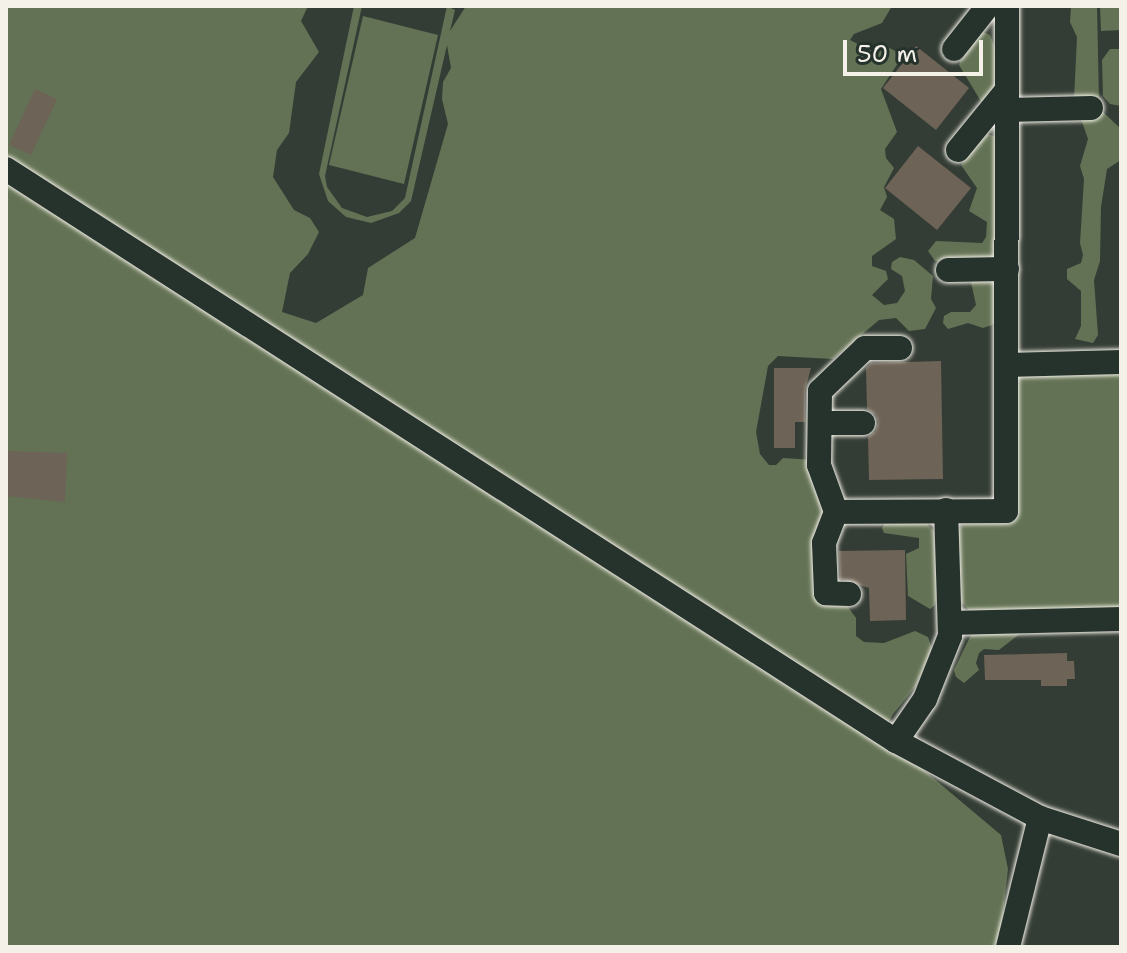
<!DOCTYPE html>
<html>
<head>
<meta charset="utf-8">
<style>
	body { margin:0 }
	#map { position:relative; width:1127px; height:953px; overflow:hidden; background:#343d35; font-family:"Shantell Sans",sans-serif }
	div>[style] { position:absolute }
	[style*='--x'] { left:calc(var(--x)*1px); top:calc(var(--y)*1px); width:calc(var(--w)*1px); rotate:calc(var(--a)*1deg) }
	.green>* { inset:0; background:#637254 }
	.building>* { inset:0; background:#6d6356 }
	.roads { filter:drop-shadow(0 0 2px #f4f1e8) drop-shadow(0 0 2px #f4f1e8) }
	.minor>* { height:24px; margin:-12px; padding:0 12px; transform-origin:12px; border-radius:12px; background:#26332d }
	span { translate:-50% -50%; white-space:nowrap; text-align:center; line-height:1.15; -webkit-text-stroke:6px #26332d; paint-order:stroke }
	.frame { position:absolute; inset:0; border:8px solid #f4f1e8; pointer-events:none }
	.scale { position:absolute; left:843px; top:40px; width:140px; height:36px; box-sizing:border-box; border:4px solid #f4f1e8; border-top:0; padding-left:10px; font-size:24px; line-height:28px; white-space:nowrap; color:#f4f1e8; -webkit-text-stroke:6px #26332d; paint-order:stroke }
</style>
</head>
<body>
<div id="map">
	<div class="green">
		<div style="clip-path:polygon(6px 6px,308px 6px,301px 21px,319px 52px,296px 82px,289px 133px,277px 150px,273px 177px,294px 210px,310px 218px,319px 232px,308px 254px,290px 273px,282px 312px,316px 323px,363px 295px,368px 268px,415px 238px,448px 124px,442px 99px,443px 82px,451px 68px,447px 45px,411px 201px,399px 213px,371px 223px,346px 217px,328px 201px,319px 174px,354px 6px,362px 6px,325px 176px,327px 187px,342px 208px,367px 217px,392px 211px,405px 198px,447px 6px,455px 10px,450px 31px,466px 6px,892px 6px,882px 23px,854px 34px,850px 40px,872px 51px,884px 45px,899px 53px,900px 60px,881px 89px,897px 132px,885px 149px,886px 158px,894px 168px,884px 187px,887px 197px,880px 210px,894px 219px,896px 239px,872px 256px,872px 266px,886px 271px,888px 279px,872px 295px,884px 305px,897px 303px,905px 291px,902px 276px,891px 269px,892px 262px,900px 257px,914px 260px,933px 276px,931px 299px,936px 308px,925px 329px,909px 331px,896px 318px,879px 320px,833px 359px,778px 356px,768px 366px,756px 432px,760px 454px,769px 465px,776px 465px,783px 458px,814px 460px,827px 501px,825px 605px,848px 607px,856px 618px,856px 636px,864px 642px,884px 643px,915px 631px,928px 637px,932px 649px,916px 686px,893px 714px,882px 735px,1001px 835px,1008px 869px,999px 947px,6px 947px)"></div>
		<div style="clip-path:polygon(1071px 6px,1097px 6px,1099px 101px,1104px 113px,1121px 129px,1121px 160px,1107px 169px,1101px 207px,1100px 261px,1094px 280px,1098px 335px,1093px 343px,1075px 339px,1081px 326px,1081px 291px,1067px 279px,1067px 269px,1081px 263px,1083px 255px,1080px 243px,1084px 179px,1080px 166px,1088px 139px,1074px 99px,1077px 37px,1070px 22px)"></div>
		<div style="clip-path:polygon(1100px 6px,1121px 6px,1121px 30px,1101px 31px)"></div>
		<div style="clip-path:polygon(363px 16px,438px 35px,404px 184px,329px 165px)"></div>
		<div style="clip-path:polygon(983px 32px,990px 35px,994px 45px,1001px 83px,982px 103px,959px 65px,962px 55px)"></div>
		<div style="clip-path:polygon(1110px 49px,1121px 49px,1121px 106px,1110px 104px,1103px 96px,1102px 60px)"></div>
		<div style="clip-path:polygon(985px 134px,994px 136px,1003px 152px,1001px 255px,989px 264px,935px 261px,928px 251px,936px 241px,982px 243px,986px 237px,987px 222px,969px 211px,977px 188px,961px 165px)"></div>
		<div style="clip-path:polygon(987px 276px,994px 284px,998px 299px,997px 319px,992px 325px,983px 328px,968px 323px,948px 329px,943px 323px,944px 316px,951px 312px,970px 312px,976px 305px,971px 282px)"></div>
		<div style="clip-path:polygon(1121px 368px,1121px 613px,972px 613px,959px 600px,957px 532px,964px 522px,1014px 517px,1015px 377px)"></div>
		<div style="clip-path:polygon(887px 520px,925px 522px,934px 531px,937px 595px,935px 605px,930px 609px,908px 596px,906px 554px,919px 548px,919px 538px,884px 533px,882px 528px)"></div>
		<div style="clip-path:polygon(980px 629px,1021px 633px,999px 650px,984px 649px,979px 653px,976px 663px,979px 670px,964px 683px,956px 677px,954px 670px,971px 635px)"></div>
	</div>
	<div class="building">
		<div style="clip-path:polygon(916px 46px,969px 88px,936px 130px,883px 88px)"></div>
		<div style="clip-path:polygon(35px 89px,57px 99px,31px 155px,9px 145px)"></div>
		<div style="clip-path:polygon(918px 146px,971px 188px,937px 230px,885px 188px)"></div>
		<div style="clip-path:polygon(941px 361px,943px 479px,869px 480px,868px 437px,876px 431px,878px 422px,876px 415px,867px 409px,866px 368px,871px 363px)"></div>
		<div style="clip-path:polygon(774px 368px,811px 368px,805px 390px,805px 422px,795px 422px,795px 448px,774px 448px)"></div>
		<div style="clip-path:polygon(6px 451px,67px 453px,65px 502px,6px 496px)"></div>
		<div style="clip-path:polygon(905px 550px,906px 620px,870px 621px,869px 588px,840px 579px,839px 551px)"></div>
		<div style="clip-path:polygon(1067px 653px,1067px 661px,1074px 661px,1075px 679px,1067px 679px,1067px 686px,1041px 686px,1041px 680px,985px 680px,984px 655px)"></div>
	</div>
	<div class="roads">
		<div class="minor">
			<div style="--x:954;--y:49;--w:55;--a:-51.7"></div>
			<div style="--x:1007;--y:110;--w:84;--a:-1.4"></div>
			<div style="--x:958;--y:150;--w:77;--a:-50.8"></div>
			<div style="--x:6;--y:169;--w:1058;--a:32.73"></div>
			<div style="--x:896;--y:741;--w:163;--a:28.1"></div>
			<div style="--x:1040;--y:818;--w:85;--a:17.8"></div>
			<div style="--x:948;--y:270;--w:59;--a:-1"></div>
			<div style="--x:1006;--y:365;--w:115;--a:-1.5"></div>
			<div style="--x:820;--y:423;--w:43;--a:0"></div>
			<div style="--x:836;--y:512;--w:50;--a:-109.9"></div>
			<div style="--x:819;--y:465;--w:74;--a:-89.2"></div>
			<div style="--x:820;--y:391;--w:62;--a:-43.7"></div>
			<div style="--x:865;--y:348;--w:35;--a:0"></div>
			<div style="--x:849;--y:594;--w:23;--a:-178"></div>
			<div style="--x:826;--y:593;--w:50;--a:-92.3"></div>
			<div style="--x:824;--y:543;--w:33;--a:-69"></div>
			<div style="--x:836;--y:512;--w:170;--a:-0.3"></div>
			<div style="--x:1006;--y:511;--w:505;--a:-89.89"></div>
			<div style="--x:950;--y:623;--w:171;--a:-1.3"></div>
			<div style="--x:896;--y:741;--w:51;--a:-55.4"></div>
			<div style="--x:925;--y:699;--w:68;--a:-68.4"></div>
			<div style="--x:950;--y:636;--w:126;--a:-91.8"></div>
			<div style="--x:1008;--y:947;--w:133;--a:-76.1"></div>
		</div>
	</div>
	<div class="frame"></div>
	<div class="scale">50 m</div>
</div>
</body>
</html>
